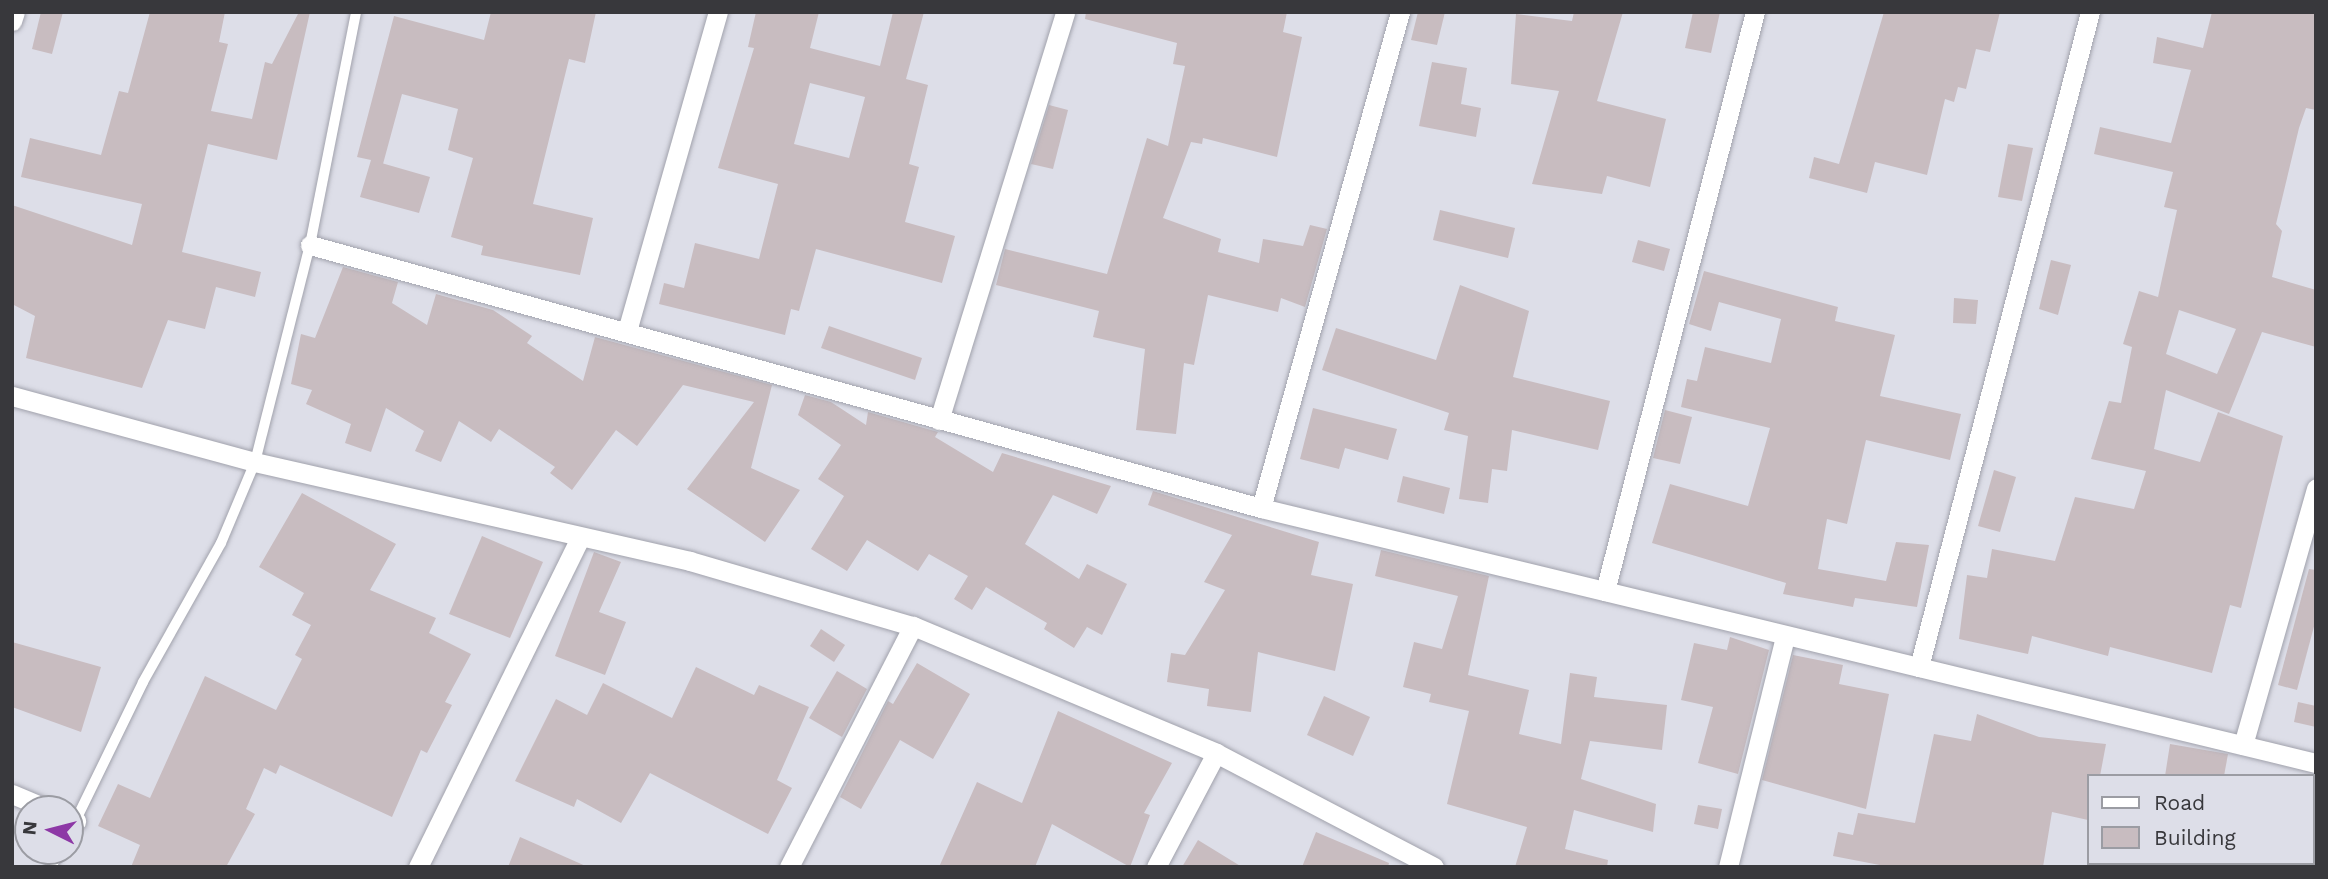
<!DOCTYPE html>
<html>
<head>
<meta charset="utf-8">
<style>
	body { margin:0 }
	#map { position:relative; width:2328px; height:879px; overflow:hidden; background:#dddee8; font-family:"Work Sans",sans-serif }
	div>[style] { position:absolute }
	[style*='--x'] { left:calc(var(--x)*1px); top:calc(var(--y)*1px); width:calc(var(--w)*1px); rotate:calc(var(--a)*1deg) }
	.building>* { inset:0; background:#c8bcc0 }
	.roads { filter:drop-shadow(0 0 2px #a1a2ac) drop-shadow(0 0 2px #a1a2ac) }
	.service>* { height:10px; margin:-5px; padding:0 5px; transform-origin:5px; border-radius:5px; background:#fff }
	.minor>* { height:19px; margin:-9.5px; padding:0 9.5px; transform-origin:9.5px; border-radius:9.5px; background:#fff }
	span { translate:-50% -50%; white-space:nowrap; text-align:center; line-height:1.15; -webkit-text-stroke:6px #dddee8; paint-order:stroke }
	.frame { position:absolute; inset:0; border:14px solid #38383c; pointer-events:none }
	.legend { position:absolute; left:2087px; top:774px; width:228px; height:91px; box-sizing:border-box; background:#dddee8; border:2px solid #9b9ca3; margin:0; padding:9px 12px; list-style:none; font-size:21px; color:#38383c }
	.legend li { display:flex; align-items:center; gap:14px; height:35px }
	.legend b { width:35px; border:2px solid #9b9ca3 }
	.north { position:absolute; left:14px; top:795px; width:70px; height:70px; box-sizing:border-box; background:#dddee8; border:2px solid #9b9ca3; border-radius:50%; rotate:276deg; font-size:19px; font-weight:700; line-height:28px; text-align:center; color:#38383c }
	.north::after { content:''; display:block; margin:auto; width:24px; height:32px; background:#8d38a6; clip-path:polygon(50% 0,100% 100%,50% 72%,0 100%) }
</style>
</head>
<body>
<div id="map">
	<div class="building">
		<div style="clip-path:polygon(41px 12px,63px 12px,52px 54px,32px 49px)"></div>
		<div style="clip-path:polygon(150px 12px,225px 12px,219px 42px,228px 44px,211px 111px,252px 119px,265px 62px,272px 64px,299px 12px,310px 12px,277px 160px,208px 144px,182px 252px,261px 272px,255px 297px,216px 287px,205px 329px,168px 320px,142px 388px,26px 358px,35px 316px,12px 304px,12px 205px,132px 245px,142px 204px,21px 177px,30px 138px,101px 155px,119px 91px,128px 93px)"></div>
		<div style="clip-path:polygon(491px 12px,596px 12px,585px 63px,569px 59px,533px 204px,593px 218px,580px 275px,481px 255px,483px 246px,451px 237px,473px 158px,448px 150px,458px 109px,402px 94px,383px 164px,378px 162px,430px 177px,419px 213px,360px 197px,371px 160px,357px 157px,394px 16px,484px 40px)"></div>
		<div style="clip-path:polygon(evenodd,756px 12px,819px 12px,810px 48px,880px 66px,893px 12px,924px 12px,906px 79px,928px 85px,909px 164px,919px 167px,905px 222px,955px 236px,942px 283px,816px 249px,799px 311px,791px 309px,785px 335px,659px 304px,664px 283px,684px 288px,695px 243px,759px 259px,778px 184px,718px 168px,754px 48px,748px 47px,756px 12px,810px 83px,865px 97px,849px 158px,794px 144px,810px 83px)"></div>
		<div style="clip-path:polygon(1086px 12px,1287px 12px,1283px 32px,1302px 37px,1277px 157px,1203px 138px,1202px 144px,1191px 142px,1163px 218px,1221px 239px,1218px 252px,1259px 263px,1263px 239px,1303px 246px,1310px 225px,1327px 229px,1305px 307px,1281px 298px,1278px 312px,1208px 295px,1194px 365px,1184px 363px,1176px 434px,1136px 430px,1145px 349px,1093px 337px,1099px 311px,996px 285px,1005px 249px,1107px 274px,1147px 138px,1168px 146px,1185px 66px,1173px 64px,1177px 43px,1085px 19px)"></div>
		<div style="clip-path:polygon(1418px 12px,1445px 12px,1437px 45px,1411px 40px)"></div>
		<div style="clip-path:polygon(1574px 12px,1623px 12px,1597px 101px,1666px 119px,1650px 187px,1607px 176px,1602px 194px,1532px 184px,1559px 91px,1511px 84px,1516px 14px,1572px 21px)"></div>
		<div style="clip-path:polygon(1693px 12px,1720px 12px,1711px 53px,1685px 48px)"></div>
		<div style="clip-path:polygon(1884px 12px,2000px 12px,1990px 52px,1976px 49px,1966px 89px,1958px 87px,1954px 102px,1945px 99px,1927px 175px,1875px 162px,1867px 193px,1809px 178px,1814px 157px,1839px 164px)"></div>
		<div style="clip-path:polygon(evenodd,2212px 12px,2316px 12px,2316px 110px,2306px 108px,2299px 128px,2276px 224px,2282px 231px,2272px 277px,2316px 290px,2316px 347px,2262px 332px,2229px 414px,2166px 390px,2154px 449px,2200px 462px,2218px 412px,2283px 436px,2241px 608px,2230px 605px,2212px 673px,2110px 647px,2108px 656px,2032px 636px,2028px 654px,1959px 639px,1967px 575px,1987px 578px,1992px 549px,2055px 561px,2075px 497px,2134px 509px,2146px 471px,2091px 459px,2109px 401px,2121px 403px,2132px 347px,2123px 344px,2139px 291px,2158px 297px,2177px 210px,2164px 207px,2173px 172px,2094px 154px,2100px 127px,2171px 143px,2191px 70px,2153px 63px,2157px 37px,2203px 48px,2212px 12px,2179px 310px,2236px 329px,2217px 374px,2166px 354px,2179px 310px)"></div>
		<div style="clip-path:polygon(1432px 62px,1467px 68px,1461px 104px,1481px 108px,1476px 137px,1419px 126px)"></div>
		<div style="clip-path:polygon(1049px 105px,1068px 110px,1053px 169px,1031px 164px)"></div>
		<div style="clip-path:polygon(2008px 144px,2033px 148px,2022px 201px,1998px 197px)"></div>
		<div style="clip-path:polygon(1440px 210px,1515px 228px,1508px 258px,1433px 240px)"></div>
		<div style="clip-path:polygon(1638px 240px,1670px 249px,1664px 271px,1632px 262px)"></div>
		<div style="clip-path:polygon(2051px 260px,2071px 265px,2058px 315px,2039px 309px)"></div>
		<div style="clip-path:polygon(343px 267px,398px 282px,392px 303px,427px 325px,436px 294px,493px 310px,532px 336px,527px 343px,583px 381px,595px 337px,772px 385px,751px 468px,800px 490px,765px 542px,687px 489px,754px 402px,683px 385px,637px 446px,616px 430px,572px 490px,550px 473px,555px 467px,499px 429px,491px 442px,459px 421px,441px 462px,415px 451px,424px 431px,386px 408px,371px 452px,345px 443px,351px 424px,306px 404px,312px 390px,291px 384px,301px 334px,315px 338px)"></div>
		<div style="clip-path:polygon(1704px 271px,1838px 307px,1835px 321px,1895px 335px,1880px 396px,1961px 414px,1950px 460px,1866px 440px,1847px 524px,1827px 519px,1818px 569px,1886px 581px,1896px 542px,1929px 545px,1917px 607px,1855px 598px,1853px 607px,1783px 594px,1786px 583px,1652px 543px,1670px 484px,1748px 506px,1770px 428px,1681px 407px,1687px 379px,1697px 381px,1705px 347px,1771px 363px,1781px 319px,1719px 302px,1711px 331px,1689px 324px)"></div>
		<div style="clip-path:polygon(1460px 285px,1529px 311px,1513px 377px,1610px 401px,1598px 450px,1512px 430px,1507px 471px,1492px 469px,1488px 503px,1459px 499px,1468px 436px,1444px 430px,1449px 413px,1322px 370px,1336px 328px,1436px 360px)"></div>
		<div style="clip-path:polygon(1954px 298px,1978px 300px,1976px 324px,1953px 323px)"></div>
		<div style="clip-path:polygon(829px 326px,922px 358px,915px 380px,821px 348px)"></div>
		<div style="clip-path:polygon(805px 395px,831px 402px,866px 425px,868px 412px,938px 432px,935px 437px,993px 472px,1002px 453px,1111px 486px,1097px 514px,1053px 495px,1025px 544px,1079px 579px,1087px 564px,1127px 584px,1102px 635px,1087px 627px,1074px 648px,1044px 629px,1047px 623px,986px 587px,972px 610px,954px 599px,968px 576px,929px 554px,918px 571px,867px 540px,847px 571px,811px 549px,844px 496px,818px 479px,841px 445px,798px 415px)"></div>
		<div style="clip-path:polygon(1313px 408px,1397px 429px,1388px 460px,1345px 448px,1339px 469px,1300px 459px)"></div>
		<div style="clip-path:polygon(1665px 410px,1692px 417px,1680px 464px,1653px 458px)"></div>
		<div style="clip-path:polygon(1994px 470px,2016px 477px,2000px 532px,1978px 526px)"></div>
		<div style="clip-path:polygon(1403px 476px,1450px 488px,1444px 514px,1397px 502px)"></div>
		<div style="clip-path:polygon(1153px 491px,1319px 542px,1311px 575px,1353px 584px,1335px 671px,1258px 652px,1251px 712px,1207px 706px,1209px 689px,1167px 682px,1171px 653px,1185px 655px,1225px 590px,1204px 582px,1232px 535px,1148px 505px)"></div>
		<div style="clip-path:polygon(302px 493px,396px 544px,370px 590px,436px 618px,429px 633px,471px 654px,445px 702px,452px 705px,427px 753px,421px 750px,392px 817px,280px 765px,276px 774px,264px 768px,246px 809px,255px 814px,226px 867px,131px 867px,140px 845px,98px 826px,118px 784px,150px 798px,205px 676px,276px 710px,302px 659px,295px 655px,311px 625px,292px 615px,304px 593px,259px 567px)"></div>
		<div style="clip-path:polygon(482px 536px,543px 562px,510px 638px,449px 614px)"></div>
		<div style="clip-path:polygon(1381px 550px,1489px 576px,1468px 675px,1529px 690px,1519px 734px,1561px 744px,1570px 673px,1597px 677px,1594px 697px,1667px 705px,1662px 750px,1590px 741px,1581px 779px,1656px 804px,1653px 832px,1574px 810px,1565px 849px,1608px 860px,1607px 867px,1515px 867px,1527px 827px,1447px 804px,1469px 711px,1429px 702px,1431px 694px,1403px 687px,1414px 642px,1442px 649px,1458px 596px,1375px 576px)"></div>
		<div style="clip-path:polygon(594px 552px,621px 562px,599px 612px,626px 622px,605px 675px,555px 656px)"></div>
		<div style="clip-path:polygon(2309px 569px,2316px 570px,2316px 619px,2297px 690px,2278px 685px)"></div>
		<div style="clip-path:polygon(821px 629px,845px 645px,834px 662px,810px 646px)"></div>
		<div style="clip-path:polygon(1730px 637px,1769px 650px,1738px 774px,1698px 763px,1713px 707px,1681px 700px,1694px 643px,1727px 650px)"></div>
		<div style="clip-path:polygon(12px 642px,101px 667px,81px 732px,12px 707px)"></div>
		<div style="clip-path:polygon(1793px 655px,1843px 665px,1839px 684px,1889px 694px,1866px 809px,1762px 780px)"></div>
		<div style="clip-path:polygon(917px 663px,970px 694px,933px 759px,900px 740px,861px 809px,840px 797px,888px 701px,893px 704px)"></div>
		<div style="clip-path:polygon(696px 667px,754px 695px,759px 685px,809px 707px,777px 780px,792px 788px,768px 834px,650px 773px,621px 823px,577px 799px,574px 807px,515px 781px,556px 699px,587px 715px,603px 683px,672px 718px)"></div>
		<div style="clip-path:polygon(837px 671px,867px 689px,842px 737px,809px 718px)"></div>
		<div style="clip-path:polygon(1324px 696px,1370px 717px,1353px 756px,1307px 735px)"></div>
		<div style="clip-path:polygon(2298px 702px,2316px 706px,2316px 727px,2294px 722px)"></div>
		<div style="clip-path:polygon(1058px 711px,1172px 763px,1144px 813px,1150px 815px,1130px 867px,1052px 824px,1035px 867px,939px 867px,977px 782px,1022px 803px)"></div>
		<div style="clip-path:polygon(1977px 714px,2039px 737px,2106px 744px,2100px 776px,2088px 776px,2088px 820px,2052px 812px,2043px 867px,1890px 867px,1833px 856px,1838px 832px,1853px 835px,1858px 813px,1915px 823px,1934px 734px,1971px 741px)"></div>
		<div style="clip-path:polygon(2170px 744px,2228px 754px,2224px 776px,2165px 776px)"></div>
		<div style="clip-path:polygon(1698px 805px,1722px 809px,1718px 829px,1694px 824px)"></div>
		<div style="clip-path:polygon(1316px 832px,1389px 863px,1388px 867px,1302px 867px)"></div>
		<div style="clip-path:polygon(520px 837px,588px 867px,508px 867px)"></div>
		<div style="clip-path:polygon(1198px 840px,1242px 867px,1182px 867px)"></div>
	</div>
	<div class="roads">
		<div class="service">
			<div style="--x:70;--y:832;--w:167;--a:-64"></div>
			<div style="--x:143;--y:682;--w:159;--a:-60.7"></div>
			<div style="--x:221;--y:543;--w:88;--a:-67.2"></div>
			<div style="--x:255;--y:462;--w:224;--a:-75.8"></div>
			<div style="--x:310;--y:245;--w:237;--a:-78.8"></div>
			<div style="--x:51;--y:867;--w:18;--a:-61"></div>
		</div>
		<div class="minor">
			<div style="--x:12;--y:21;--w:9;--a:-72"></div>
			<div style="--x:310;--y:245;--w:987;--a:15.46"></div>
			<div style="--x:1261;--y:508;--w:1085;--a:13.59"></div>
			<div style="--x:627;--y:331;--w:332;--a:-74.1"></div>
			<div style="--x:12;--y:396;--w:252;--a:15.2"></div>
			<div style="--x:255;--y:462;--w:446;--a:12.8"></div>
			<div style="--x:690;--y:561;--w:232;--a:16.3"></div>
			<div style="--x:913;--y:626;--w:329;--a:22.7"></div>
			<div style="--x:939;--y:420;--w:427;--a:-72.8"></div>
			<div style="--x:1261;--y:508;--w:515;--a:-74.34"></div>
			<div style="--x:1605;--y:591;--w:598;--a:-75.48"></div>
			<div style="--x:1919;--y:667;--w:677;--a:-75.37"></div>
			<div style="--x:2243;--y:745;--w:267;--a:-74.1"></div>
			<div style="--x:12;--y:794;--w:38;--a:23"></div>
			<div style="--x:70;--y:818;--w:7;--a:27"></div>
			<div style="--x:418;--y:867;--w:367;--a:-63.8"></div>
			<div style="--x:789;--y:867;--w:271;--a:-62.8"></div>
			<div style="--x:1156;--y:867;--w:129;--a:-62.2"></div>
			<div style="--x:1216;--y:753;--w:246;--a:27.6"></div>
			<div style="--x:1728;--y:867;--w:238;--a:-76.1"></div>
		</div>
	</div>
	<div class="frame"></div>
	<ul class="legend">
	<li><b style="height:9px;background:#fff"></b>Road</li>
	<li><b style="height:19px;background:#c8bcc0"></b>Building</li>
	</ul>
	<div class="north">N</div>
</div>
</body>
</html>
